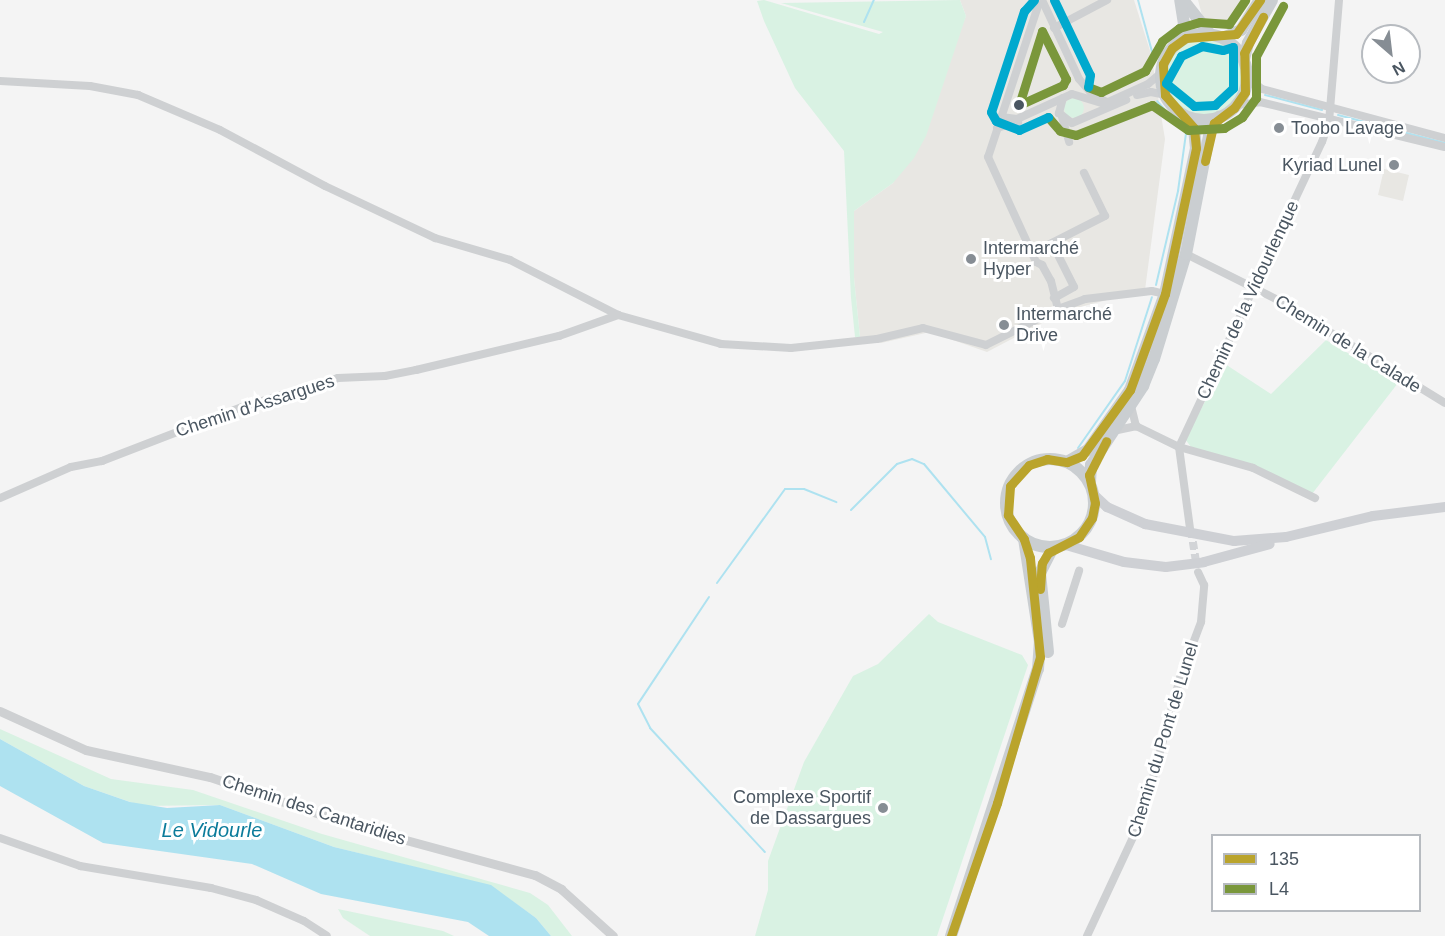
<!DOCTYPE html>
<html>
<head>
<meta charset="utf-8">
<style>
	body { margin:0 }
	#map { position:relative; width:1445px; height:936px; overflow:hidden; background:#f4f4f4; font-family:Arial,sans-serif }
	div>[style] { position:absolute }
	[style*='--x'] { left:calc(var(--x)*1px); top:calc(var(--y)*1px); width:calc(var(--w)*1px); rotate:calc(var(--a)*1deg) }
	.commercial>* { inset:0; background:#e8e7e3 }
	.green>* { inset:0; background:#d9f2e3 }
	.round { border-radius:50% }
	.water>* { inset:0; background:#aee2f0 }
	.stream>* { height:2px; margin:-1px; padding:0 1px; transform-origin:1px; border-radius:1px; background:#aee2f0 }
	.minor-tunnel>* { height:8px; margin-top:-4px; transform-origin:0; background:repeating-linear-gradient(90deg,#d2d4d7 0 8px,transparent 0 12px) }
	.minor>* { height:8px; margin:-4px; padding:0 4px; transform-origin:4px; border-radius:4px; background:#ced0d2 }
	.tertiary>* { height:9px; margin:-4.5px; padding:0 4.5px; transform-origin:4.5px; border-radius:4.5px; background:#ced0d2 }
	.secondary>* { height:10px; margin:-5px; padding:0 5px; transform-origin:5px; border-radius:5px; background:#ced0d4 }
	.primary>* { height:12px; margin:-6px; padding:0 6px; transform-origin:6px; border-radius:6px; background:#caced1 }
	.primary>.ring { margin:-6px; padding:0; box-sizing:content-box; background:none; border:12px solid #caced1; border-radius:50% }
	.bus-1>* { height:9px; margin:-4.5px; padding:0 4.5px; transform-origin:4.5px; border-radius:4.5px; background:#baa42c }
	.bus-2>* { height:9px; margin:-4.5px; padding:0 4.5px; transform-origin:4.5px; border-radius:4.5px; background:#7a973b }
	.bus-3>* { height:9px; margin:-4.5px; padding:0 4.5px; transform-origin:4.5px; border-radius:4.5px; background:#00a9ce }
	.dots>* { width:16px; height:16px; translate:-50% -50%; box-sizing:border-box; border:3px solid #fff; border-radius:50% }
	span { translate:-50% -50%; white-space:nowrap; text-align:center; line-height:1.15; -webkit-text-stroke:6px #fff; paint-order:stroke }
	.poi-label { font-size:18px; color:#4a5661 }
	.left { translate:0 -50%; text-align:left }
	.right { translate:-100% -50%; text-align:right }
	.street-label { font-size:18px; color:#4a5661 }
	.water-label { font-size:20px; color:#0c7c9b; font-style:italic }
	.legend { position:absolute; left:1211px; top:834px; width:210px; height:78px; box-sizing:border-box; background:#fff; border:2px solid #b7bbc0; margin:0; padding:8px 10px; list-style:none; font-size:18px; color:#4a5661 }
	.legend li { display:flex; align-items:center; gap:12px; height:30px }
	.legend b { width:30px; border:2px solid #b7bbc0 }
	.north { position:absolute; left:1361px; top:24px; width:60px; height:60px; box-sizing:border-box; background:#fff; border:2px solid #b7bbc0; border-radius:50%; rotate:152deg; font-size:16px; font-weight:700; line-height:24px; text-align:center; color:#4a5661 }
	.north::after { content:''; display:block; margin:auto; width:21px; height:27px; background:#868d94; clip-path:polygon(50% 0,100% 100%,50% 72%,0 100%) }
</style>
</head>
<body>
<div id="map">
	<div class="commercial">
		<div style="clip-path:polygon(960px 0,1134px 0,1151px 54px,1165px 139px,1145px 290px,1065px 311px,987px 352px,930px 332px,881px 343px,860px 337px,854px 278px,854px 211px,893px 183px,966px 16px)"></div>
		<div style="clip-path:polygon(1198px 0,1247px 0,1236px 21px,1204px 23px)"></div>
		<div style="clip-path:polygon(1384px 169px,1409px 175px,1403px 201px,1378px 195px)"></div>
	</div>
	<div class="green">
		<div style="clip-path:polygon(764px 0,879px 34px,883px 32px,781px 3px,960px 0,966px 16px,926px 136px,914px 158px,893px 183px,854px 211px,854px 278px,860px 337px,855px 337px,851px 298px,844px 151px,795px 88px,764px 21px,757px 1px)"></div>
		<div class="round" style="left:1166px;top:39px;width:76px;height:76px"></div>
		<div class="round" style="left:1064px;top:98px;width:20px;height:20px"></div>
		<div style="clip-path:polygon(1326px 340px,1398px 383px,1312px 494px,1191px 447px,1185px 439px,1225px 364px,1271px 394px)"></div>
		<div style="clip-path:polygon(929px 614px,938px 622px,1022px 655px,1028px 665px,937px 936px,755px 936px,768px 890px,768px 861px,804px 762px,853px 676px,878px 664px)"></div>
		<div style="clip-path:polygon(0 729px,111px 779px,193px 790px,322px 834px,530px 893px,548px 905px,572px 936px,551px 936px,536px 918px,491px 886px,334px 847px,220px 805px,142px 806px,84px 786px,0 739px)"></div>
		<div style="clip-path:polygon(338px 909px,443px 931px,454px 936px,370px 936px,343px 918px)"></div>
	</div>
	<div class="water">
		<div style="clip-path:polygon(0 739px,84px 786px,130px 802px,167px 808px,220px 805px,334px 847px,491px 885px,536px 918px,551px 936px,489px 936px,468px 922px,321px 894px,252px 864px,103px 843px,0 786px)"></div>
	</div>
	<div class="stream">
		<div style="--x:1138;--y:0;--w:61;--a:74.8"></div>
		<div style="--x:864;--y:22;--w:24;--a:-66"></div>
		<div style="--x:1265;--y:95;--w:59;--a:14.7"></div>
		<div style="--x:1338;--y:115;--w:111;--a:14.7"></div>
		<div style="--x:1156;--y:285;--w:97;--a:-76.8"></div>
		<div style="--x:1178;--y:191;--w:59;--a:-82.1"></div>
		<div style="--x:1186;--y:133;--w:43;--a:-132.2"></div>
		<div style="--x:1078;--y:448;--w:82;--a:-55"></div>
		<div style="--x:1125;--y:381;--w:88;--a:-72.2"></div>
		<div style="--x:851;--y:510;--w:65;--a:-45"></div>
		<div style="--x:897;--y:464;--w:16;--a:-18"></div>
		<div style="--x:912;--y:459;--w:13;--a:23"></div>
		<div style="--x:924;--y:464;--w:95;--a:50.1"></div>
		<div style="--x:985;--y:537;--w:23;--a:75"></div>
		<div style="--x:717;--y:583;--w:116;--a:-54.1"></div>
		<div style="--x:785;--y:489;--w:19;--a:0"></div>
		<div style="--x:804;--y:489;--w:35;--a:22"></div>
		<div style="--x:709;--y:597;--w:128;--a:123.6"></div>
		<div style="--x:638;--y:704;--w:27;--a:63"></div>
		<div style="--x:650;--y:728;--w:169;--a:47.2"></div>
	</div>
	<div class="minor-tunnel">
		<div style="--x:1191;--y:530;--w:38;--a:81"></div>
	</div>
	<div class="minor">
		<div style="--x:1040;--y:0;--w:165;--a:108.3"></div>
		<div style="--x:988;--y:157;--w:115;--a:65.4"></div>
		<div style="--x:1036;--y:262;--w:7;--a:27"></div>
		<div style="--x:1042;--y:265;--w:18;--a:61"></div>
		<div style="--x:1051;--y:281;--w:29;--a:76"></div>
		<div style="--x:1042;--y:0;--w:87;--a:64.9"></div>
		<div style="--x:1079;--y:79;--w:23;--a:49"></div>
		<div style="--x:1094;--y:96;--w:14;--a:25"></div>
		<div style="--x:1054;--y:28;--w:60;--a:-27.8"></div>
		<div style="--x:1247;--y:77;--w:19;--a:39"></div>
		<div style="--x:1262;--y:89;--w:189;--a:15"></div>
		<div style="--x:0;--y:81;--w:90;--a:3.2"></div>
		<div style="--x:90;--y:86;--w:49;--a:10.6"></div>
		<div style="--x:138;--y:95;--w:89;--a:23.1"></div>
		<div style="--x:220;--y:130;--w:119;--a:28.1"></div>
		<div style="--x:325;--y:186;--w:122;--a:25.3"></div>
		<div style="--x:435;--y:238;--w:78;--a:16.3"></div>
		<div style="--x:510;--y:260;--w:121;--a:27"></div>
		<div style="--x:618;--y:315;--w:107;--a:15.7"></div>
		<div style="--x:721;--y:344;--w:70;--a:3.3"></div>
		<div style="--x:791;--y:348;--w:86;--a:-6"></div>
		<div style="--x:877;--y:339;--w:47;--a:-13.4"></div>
		<div style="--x:923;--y:328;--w:65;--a:15.1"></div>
		<div style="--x:986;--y:345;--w:80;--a:-26.6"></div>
		<div style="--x:1058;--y:309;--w:29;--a:-20"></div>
		<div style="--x:1085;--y:299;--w:67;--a:-6.8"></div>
		<div style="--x:1152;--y:291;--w:13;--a:13"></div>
		<div style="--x:1137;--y:95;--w:14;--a:-12"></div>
		<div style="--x:1151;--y:92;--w:14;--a:12"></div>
		<div style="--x:1063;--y:98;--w:16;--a:105"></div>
		<div style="--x:1059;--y:113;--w:16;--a:38"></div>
		<div style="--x:1072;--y:123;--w:59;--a:-23.1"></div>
		<div style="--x:1237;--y:105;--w:23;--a:-7"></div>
		<div style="--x:1260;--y:102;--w:190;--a:13.7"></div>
		<div style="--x:1001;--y:117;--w:16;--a:7"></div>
		<div style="--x:1017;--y:119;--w:60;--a:-24.4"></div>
		<div style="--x:1072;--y:94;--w:34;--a:17"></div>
		<div style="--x:1104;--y:104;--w:48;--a:-24.4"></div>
		<div style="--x:1148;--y:84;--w:17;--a:-40"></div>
		<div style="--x:1062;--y:117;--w:26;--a:74"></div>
		<div style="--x:997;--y:128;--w:22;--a:-16"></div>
		<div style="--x:1052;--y:243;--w:49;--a:63.4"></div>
		<div style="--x:1074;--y:287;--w:23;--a:151"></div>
		<div style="--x:1032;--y:253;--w:82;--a:-26.9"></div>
		<div style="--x:1105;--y:216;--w:48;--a:-116"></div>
		<div style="--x:1186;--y:254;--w:101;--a:26.6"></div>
		<div style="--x:1276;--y:299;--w:198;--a:31.6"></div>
		<div style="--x:1131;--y:406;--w:21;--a:76"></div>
		<div style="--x:1113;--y:431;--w:24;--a:-12"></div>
		<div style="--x:1136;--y:426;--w:48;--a:26"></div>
		<div style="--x:1179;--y:447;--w:77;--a:15.8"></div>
		<div style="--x:1253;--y:468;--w:69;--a:25.8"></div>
		<div style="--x:1179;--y:447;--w:337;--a:-64.9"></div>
		<div style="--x:1322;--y:142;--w:21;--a:-71"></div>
		<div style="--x:1329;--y:122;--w:122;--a:-85.3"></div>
		<div style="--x:1179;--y:447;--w:82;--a:82.3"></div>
		<div style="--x:0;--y:498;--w:77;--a:-23.6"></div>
		<div style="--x:71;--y:467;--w:32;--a:-11"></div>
		<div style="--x:102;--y:461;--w:150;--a:-21.1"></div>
		<div style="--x:242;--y:407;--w:100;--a:-16.8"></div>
		<div style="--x:338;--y:378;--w:47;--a:-2.4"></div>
		<div style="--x:385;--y:376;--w:32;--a:-11"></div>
		<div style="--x:416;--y:370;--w:147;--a:-13.4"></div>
		<div style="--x:559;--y:336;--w:63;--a:-19.6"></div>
		<div style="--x:1062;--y:624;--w:56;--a:-72.2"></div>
		<div style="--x:0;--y:838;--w:85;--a:19.3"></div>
		<div style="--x:80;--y:866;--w:133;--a:9.5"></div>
		<div style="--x:211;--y:888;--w:47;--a:14.9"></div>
		<div style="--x:256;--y:900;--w:52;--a:23.6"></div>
		<div style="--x:304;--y:921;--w:27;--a:33"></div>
		<div style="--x:1087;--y:936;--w:130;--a:-65"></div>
		<div style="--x:1142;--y:818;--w:145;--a:-74.8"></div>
		<div style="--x:1180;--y:678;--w:60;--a:-69.4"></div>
		<div style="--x:1201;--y:622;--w:37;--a:-85"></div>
		<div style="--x:1204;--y:585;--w:14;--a:-115"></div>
	</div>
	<div class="tertiary">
		<div style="--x:0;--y:711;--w:94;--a:24.4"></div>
		<div style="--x:86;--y:750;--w:127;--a:12.3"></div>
		<div style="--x:210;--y:777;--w:156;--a:18.7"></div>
		<div style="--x:358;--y:827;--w:183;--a:15.2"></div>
		<div style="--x:535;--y:875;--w:30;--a:28"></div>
		<div style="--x:561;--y:889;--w:70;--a:42.1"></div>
	</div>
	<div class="secondary">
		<div style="--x:1094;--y:495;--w:18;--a:43"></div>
		<div style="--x:1107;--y:507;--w:42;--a:24.1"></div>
		<div style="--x:1145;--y:524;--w:91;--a:10.8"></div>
		<div style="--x:1234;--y:541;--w:52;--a:-4.4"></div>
		<div style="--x:1286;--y:537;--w:89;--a:-13.6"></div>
		<div style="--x:1373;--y:516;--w:73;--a:-7.1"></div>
		<div style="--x:1066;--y:545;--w:60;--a:16.3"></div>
		<div style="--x:1124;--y:562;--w:42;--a:6.8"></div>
		<div style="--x:1166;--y:567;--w:38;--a:-7"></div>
		<div style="--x:1204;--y:562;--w:68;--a:-15.3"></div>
	</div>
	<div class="primary">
		<div style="--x:1183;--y:0;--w:43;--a:51.5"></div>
		<div class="ring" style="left:1161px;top:34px;width:74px;height:74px"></div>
		<div style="--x:1223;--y:38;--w:20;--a:-24"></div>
		<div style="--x:1241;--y:30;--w:36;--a:-58"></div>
		<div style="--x:1179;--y:42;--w:19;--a:-74"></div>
		<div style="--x:1184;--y:24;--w:24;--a:-99"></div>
		<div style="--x:1244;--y:59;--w:16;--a:-76"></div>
		<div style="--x:1248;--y:43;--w:49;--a:-60.8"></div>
		<div class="ring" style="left:1006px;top:459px;width:76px;height:76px"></div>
		<div style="--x:1067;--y:462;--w:24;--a:-30"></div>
		<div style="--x:1088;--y:450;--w:73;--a:-55"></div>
		<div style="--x:1130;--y:390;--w:102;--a:-70"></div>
		<div style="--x:1165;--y:294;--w:149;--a:-78"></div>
		<div style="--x:1196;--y:148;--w:20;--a:-96"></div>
		<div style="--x:1194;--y:128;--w:16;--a:-128"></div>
		<div style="--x:1090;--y:483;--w:18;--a:-87"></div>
		<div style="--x:1091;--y:465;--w:95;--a:-56.6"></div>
		<div style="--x:1143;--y:386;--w:29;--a:-68"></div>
		<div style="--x:1154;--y:359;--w:110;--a:-73.1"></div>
		<div style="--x:1186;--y:254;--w:125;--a:-79"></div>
		<div style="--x:1210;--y:131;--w:17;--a:-57"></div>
		<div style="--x:1048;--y:652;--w:79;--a:-95.8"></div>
		<div style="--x:1040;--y:573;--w:28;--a:-63"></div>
		<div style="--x:951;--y:936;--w:281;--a:-72"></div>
		<div style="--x:1038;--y:669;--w:27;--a:-86"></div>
		<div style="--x:1040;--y:642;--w:104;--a:-98.8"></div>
	</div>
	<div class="bus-1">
		<div style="--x:1205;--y:161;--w:39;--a:-77"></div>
		<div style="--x:1214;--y:123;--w:25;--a:-37"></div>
		<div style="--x:1234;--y:108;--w:19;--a:-55"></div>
		<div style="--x:1245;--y:92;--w:39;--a:-91"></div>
		<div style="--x:1244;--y:53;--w:41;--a:-62.2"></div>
		<div style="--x:1040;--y:589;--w:26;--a:-86"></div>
		<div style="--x:1042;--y:563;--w:12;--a:-59"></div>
		<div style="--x:1048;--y:553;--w:35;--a:-27"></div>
		<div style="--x:1079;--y:537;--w:23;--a:-56"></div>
		<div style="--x:1092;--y:518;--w:15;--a:-79"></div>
		<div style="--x:1095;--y:503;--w:29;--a:-102"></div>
		<div style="--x:1089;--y:475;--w:38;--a:-63"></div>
		<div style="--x:951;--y:936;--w:141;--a:-70.9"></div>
		<div style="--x:997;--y:803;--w:152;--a:-73.6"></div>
		<div style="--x:1040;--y:657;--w:100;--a:-95.8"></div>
		<div style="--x:1030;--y:558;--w:20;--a:-108"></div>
		<div style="--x:1024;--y:539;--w:29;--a:-124"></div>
		<div style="--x:1008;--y:515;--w:29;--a:-86"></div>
		<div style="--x:1010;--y:486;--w:28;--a:-48"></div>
		<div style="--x:1029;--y:465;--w:19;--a:-18"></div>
		<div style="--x:1047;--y:459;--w:20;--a:9"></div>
		<div style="--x:1067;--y:462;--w:16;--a:-22"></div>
		<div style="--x:1082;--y:456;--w:82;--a:-54"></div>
		<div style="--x:1130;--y:390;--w:102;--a:-70"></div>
		<div style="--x:1165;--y:294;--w:149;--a:-78"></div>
		<div style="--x:1196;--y:148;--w:20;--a:-96"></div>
		<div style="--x:1194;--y:128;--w:44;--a:-131.3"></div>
		<div style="--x:1165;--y:95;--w:31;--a:-94"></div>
		<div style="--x:1163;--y:64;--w:18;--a:-61"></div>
		<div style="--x:1172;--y:48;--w:17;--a:-36"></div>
		<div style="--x:1186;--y:38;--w:50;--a:-4.6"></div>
		<div style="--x:1236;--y:34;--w:42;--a:-54.8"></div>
	</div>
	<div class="bus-2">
		<div style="--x:1042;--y:31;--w:54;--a:63.4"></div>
		<div style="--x:1066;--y:79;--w:7;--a:117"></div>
		<div style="--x:1063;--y:85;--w:48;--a:155.6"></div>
		<div style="--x:1019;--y:105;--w:77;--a:-72.7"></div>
		<div style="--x:1088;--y:87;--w:14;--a:21"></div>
		<div style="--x:1101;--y:92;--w:49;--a:-25.5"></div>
		<div style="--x:1145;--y:71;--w:34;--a:-60"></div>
		<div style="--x:1162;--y:41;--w:21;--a:-37"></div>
		<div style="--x:1179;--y:28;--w:22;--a:-16"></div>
		<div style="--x:1200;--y:22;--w:29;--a:4"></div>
		<div style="--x:1229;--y:24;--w:29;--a:-56"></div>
		<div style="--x:1048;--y:117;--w:18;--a:49"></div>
		<div style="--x:1060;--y:131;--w:16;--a:14"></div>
		<div style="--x:1076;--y:135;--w:82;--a:-21.5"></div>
		<div style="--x:1152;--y:105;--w:44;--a:34.8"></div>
		<div style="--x:1188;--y:130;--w:36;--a:-3"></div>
		<div style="--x:1224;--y:128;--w:21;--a:-31"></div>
		<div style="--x:1242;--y:117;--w:24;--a:-54"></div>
		<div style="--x:1256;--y:98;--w:42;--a:-90"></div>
		<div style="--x:1256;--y:56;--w:57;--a:-61.6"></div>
	</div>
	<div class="bus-3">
		<div style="--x:1034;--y:0;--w:15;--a:132"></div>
		<div style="--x:1024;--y:11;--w:106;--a:108.1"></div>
		<div style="--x:991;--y:112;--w:10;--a:61"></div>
		<div style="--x:996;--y:121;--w:25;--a:21"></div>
		<div style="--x:1019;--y:130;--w:32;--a:-24"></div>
		<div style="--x:1054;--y:0;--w:83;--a:64.4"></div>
		<div style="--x:1090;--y:75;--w:12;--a:99"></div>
		<div style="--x:1202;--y:46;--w:21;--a:11"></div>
		<div style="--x:1223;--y:50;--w:10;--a:-17"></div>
		<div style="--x:1233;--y:47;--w:41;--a:90"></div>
		<div style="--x:1233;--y:88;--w:25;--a:137"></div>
		<div style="--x:1215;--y:105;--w:21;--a:177"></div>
		<div style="--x:1194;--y:106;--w:36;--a:-141"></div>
		<div style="--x:1166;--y:83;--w:31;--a:-61"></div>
		<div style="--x:1181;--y:56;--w:23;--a:-25"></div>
	</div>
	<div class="dots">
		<div style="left:1019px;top:105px;background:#4a5661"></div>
		<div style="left:1279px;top:128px;background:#868d94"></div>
		<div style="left:1394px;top:165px;background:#868d94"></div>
		<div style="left:971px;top:259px;background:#868d94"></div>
		<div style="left:1004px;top:325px;background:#868d94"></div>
		<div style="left:883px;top:808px;background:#868d94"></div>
	</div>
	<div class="poi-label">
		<span class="left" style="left:1291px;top:128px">Toobo Lavage</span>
		<span class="right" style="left:1382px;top:165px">Kyriad Lunel</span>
		<span class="left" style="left:983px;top:259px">Intermarché<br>Hyper</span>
		<span class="left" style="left:1016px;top:325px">Intermarché<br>Drive</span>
		<span class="right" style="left:871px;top:808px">Complexe Sportif<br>de Dassargues</span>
	</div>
	<div class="street-label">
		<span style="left:1248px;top:300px;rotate:-65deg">Chemin de la Vidourlenque</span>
		<span style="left:1348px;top:344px;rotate:32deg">Chemin de la Calade</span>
		<span style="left:255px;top:406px;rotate:-18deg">Chemin d'Assargues</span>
		<span style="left:1163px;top:740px;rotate:-73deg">Chemin du Pont de Lunel</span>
		<span style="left:314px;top:810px;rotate:18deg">Chemin des Cantaridies</span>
	</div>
	<div class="water-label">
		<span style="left:212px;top:830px">Le Vidourle</span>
	</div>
	<ul class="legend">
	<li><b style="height:8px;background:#baa42c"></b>135</li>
	<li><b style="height:8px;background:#7a973b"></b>L4</li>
	</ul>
	<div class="north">N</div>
</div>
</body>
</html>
